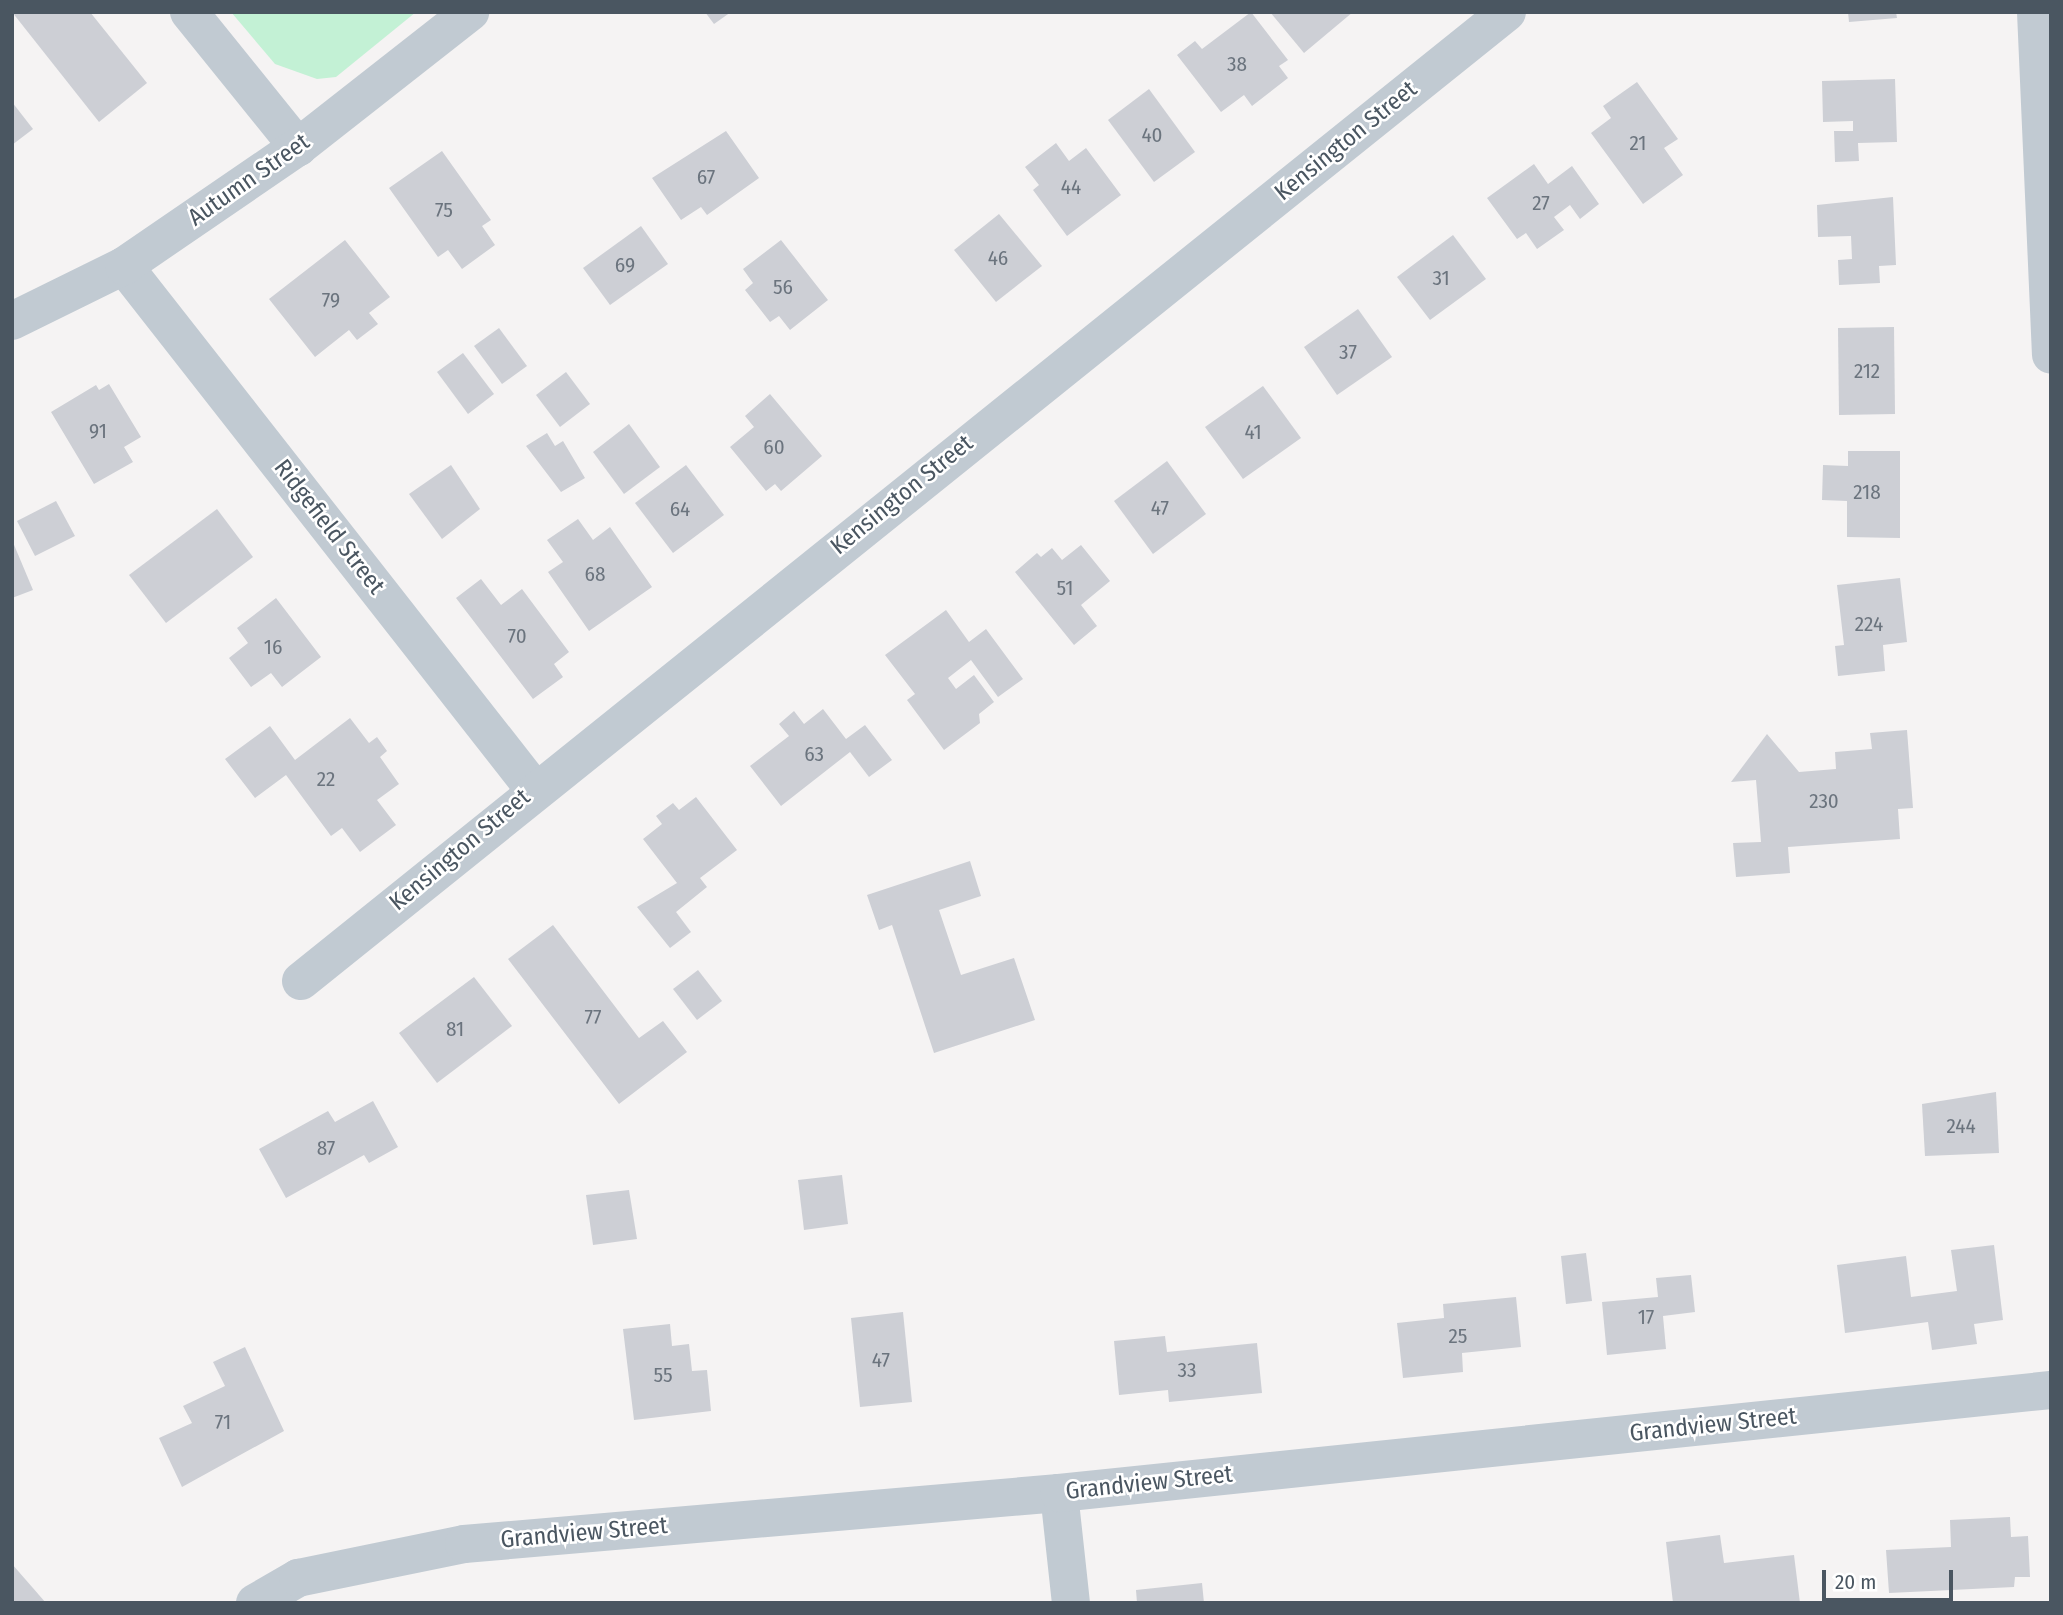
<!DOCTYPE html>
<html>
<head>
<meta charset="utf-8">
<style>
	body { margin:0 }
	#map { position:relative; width:2063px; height:1615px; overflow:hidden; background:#f5f3f3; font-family:"Fira Sans Condensed",sans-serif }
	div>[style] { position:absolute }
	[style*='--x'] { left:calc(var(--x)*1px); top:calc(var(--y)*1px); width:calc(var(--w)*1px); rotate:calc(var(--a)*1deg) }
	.green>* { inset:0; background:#c3f1d5 }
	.building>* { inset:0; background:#cdcfd5 }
	.minor>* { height:38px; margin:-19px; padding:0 19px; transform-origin:19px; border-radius:19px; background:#c1cad2 }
	.tertiary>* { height:38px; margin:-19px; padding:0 19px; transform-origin:19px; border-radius:19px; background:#c1cad2 }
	span { translate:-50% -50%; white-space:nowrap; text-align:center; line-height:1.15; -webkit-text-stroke:5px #fff; paint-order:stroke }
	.number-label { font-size:21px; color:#6b747e }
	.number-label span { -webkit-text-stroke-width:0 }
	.street-label { font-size:24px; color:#4a5661 }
	.frame { position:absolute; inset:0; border:14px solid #4a5661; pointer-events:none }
	.scale { position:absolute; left:1822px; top:1570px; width:131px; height:32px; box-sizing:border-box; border:4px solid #4a5661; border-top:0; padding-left:9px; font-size:21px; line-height:24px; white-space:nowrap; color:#4a5661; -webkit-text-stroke:5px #fff; paint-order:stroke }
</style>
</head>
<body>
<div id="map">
	<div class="green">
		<div style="clip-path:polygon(231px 12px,416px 12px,336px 77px,317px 79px,275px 64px)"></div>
	</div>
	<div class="building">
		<div style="clip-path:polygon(12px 12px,90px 12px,147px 83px,99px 122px)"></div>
		<div style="clip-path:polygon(705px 12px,731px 12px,714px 24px)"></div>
		<div style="clip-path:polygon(1251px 12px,1288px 60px,1279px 66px,1288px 78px,1252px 106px,1244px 95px,1221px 112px,1177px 55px,1195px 41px,1202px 49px)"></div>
		<div style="clip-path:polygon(1270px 12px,1353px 12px,1304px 53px)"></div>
		<div style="clip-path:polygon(1848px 12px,1896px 12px,1897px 18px,1849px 22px)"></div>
		<div style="clip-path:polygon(1895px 79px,1897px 142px,1858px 143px,1859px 161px,1835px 162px,1834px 131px,1853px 131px,1853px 121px,1823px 122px,1822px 81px)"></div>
		<div style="clip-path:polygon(1637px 82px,1678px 139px,1664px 148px,1683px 175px,1643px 204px,1591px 133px,1611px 118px,1603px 106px)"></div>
		<div style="clip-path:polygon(1149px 89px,1195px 152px,1154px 182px,1108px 120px)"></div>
		<div style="clip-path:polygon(12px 102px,33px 129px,12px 145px)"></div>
		<div style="clip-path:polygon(726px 131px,759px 178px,707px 215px,701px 207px,681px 220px,652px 178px)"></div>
		<div style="clip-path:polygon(1056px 143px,1069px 161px,1086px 148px,1121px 195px,1067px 236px,1033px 190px,1039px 185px,1025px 167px)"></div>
		<div style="clip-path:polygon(442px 151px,491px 220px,482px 226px,495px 245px,462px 269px,448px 250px,438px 257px,389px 188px)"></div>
		<div style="clip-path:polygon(1534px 164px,1548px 184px,1572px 166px,1599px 204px,1580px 219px,1570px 205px,1554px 217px,1564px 230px,1537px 249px,1526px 233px,1517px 239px,1487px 198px)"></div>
		<div style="clip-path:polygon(1893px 197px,1896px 265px,1879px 266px,1880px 283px,1839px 285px,1838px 260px,1852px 259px,1851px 236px,1818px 237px,1817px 205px)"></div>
		<div style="clip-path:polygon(999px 214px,1042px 266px,996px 302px,954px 250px)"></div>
		<div style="clip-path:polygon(641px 226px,668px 264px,610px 305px,583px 268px)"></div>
		<div style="clip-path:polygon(1453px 235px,1486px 279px,1430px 320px,1397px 277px)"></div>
		<div style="clip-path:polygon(345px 240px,390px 297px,369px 313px,378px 324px,357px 340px,349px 330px,315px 357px,269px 299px)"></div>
		<div style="clip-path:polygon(781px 240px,828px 300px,790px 330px,779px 316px,770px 322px,745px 290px,753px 283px,743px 269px)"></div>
		<div style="clip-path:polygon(1358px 309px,1392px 357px,1337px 395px,1304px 347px)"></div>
		<div style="clip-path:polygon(1894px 327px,1895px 414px,1839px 415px,1838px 328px)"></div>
		<div style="clip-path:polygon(499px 328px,527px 366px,502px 384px,474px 346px)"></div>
		<div style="clip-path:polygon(463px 353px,494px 394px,468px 414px,437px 372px)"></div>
		<div style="clip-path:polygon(566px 372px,590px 404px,560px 427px,536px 395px)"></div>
		<div style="clip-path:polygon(109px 384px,141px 437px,124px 447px,133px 462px,94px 484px,51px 412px,96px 385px,99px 390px)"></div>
		<div style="clip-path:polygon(1263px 386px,1301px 438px,1243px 479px,1205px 427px)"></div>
		<div style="clip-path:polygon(770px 394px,822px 456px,781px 491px,775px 484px,766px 491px,730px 447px,754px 427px,745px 416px)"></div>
		<div style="clip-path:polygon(629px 424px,660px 467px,624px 494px,593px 452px)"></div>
		<div style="clip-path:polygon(547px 433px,555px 446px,563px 441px,585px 478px,561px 492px,526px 446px)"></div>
		<div style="clip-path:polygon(1848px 451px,1900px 451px,1900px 538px,1847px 537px,1847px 501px,1822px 500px,1823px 465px,1848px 466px)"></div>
		<div style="clip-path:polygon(1167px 461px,1206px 514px,1153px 554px,1114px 501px)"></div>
		<div style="clip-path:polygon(451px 465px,480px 509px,442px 539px,409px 494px)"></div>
		<div style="clip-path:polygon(686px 465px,724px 515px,673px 553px,635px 503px)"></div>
		<div style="clip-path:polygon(56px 501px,75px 536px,35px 556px,17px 521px)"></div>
		<div style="clip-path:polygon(217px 509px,253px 557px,166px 623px,129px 575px)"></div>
		<div style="clip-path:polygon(578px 519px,593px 540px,610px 527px,652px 587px,589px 631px,548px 572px,563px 562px,547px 540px)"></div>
		<div style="clip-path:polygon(12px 540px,33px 590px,12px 598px)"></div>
		<div style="clip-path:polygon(1081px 545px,1110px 581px,1081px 605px,1097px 626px,1074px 645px,1015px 572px,1037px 553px,1041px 557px,1052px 548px,1062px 560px)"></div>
		<div style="clip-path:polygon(1900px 578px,1907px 642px,1883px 645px,1885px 671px,1838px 676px,1835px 646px,1844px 645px,1837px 585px)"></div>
		<div style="clip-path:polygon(481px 579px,501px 605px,522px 589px,569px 652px,554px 664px,563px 677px,533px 699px,456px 598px)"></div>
		<div style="clip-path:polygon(276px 598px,321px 657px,282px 687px,271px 673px,251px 687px,229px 658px,248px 643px,237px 628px)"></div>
		<div style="clip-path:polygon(946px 610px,969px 642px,986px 629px,1023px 679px,998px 697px,971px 660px,948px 678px,956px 689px,974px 675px,994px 702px,979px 714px,980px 723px,944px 750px,907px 700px,915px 694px,885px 655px)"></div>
		<div style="clip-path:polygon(823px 709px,846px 739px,865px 725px,892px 760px,869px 777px,850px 752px,781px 806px,750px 766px,789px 736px,779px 724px,794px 711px,804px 724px)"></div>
		<div style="clip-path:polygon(350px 718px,369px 743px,377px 737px,387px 751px,380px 757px,399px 784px,377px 800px,396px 825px,360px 852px,342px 828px,331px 836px,286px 775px,255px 798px,225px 759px,270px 726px,295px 760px)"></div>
		<div style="clip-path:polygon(1907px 730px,1913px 808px,1898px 809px,1900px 839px,1788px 847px,1790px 873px,1736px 877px,1733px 843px,1761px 842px,1756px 780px,1731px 782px,1767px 734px,1799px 772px,1836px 769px,1835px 752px,1872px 749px,1870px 733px)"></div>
		<div style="clip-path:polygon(696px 797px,737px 850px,700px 878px,707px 887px,676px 912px,691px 932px,670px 948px,637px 907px,677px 883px,643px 839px,662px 824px,656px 816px,673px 803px,679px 810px)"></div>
		<div style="clip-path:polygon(970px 861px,981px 896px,939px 910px,961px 975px,1014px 958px,1035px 1020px,934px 1053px,892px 925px,879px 930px,867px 895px)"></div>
		<div style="clip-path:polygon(553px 925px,639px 1038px,663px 1021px,687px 1052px,619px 1104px,508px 959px)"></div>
		<div style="clip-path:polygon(698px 970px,722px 1001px,697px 1020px,673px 989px)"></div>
		<div style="clip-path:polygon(474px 977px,512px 1026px,437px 1083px,399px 1033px)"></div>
		<div style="clip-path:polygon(1996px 1092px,1999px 1153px,1925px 1156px,1922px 1104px)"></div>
		<div style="clip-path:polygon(373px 1101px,398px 1147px,369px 1163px,364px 1155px,286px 1198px,259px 1149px,328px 1111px,335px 1122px)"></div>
		<div style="clip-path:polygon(842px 1175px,848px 1224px,804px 1230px,798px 1180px)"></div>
		<div style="clip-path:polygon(629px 1190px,637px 1239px,593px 1245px,586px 1195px)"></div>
		<div style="clip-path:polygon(1994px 1245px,2003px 1320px,1974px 1324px,1977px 1344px,1932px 1350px,1928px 1322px,1845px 1333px,1837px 1265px,1906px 1256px,1911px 1297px,1957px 1291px,1951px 1250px)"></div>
		<div style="clip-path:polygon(1586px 1253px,1592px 1301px,1566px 1304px,1561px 1256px)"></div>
		<div style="clip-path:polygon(1691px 1275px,1695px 1312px,1663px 1316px,1666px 1349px,1607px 1355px,1602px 1302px,1658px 1297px,1656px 1278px)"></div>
		<div style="clip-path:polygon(1516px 1297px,1521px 1347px,1462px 1353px,1463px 1372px,1403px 1378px,1397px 1323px,1444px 1318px,1443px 1304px)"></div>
		<div style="clip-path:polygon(903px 1312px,912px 1402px,860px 1407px,851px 1318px)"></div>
		<div style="clip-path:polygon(670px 1324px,672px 1346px,689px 1344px,692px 1371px,707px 1370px,711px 1411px,634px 1420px,623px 1329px)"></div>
		<div style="clip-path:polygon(1165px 1336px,1167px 1352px,1257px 1343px,1262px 1393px,1169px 1402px,1168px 1390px,1119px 1395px,1114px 1341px)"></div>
		<div style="clip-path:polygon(245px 1347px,284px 1431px,182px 1487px,159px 1438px,192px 1423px,183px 1406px,225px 1386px,213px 1362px)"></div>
		<div style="clip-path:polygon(2010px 1517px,2011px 1537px,2028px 1536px,2030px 1577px,2015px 1577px,2014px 1587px,1889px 1593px,1886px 1550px,1951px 1547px,1950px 1520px)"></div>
		<div style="clip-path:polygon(1720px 1535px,1724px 1563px,1794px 1555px,1800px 1603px,1673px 1603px,1666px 1542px)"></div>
		<div style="clip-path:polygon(12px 1564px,46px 1603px,12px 1603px)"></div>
		<div style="clip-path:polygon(1202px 1583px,1204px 1603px,1137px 1603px,1136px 1590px)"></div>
	</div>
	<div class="minor">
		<div style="--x:189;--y:12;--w:174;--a:51.1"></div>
		<div style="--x:124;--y:266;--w:665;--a:51.91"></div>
		<div style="--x:301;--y:981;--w:1547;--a:-38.78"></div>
		<div style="--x:1059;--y:1493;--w:111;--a:83.8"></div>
		<div style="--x:255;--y:1603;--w:50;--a:-30.2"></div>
		<div style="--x:298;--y:1578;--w:169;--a:-11.6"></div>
		<div style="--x:464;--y:1544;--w:597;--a:-4.9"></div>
		<div style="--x:1059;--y:1493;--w:997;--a:-5.93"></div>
	</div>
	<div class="tertiary">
		<div style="--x:2036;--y:12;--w:343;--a:87.5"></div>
		<div style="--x:12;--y:321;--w:125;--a:-26.2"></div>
		<div style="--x:124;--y:266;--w:211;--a:-34.4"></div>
		<div style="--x:298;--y:147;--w:219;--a:-38.1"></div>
	</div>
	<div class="number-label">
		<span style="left:1237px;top:64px">38</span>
		<span style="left:1152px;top:135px">40</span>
		<span style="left:1638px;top:143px">21</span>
		<span style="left:706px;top:177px">67</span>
		<span style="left:1071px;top:187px">44</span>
		<span style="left:1541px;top:203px">27</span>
		<span style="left:444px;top:210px">75</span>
		<span style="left:998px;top:258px">46</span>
		<span style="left:625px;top:265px">69</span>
		<span style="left:1441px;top:278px">31</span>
		<span style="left:783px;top:287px">56</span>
		<span style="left:331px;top:300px">79</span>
		<span style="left:1348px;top:352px">37</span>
		<span style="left:1867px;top:371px">212</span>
		<span style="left:98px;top:431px">91</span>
		<span style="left:1253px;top:432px">41</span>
		<span style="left:774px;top:447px">60</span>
		<span style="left:1867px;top:492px">218</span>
		<span style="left:1160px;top:508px">47</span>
		<span style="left:680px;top:509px">64</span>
		<span style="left:595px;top:574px">68</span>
		<span style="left:1065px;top:588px">51</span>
		<span style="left:1869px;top:624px">224</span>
		<span style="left:517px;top:636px">70</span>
		<span style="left:273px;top:647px">16</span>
		<span style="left:814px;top:754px">63</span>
		<span style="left:326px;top:779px">22</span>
		<span style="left:1824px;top:801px">230</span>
		<span style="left:593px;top:1017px">77</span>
		<span style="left:455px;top:1029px">81</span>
		<span style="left:1961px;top:1126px">244</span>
		<span style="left:326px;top:1148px">87</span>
		<span style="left:1646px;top:1317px">17</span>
		<span style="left:1458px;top:1336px">25</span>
		<span style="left:881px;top:1360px">47</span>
		<span style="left:1187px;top:1370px">33</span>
		<span style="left:663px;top:1375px">55</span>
		<span style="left:223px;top:1422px">71</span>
	</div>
	<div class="street-label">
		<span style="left:1346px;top:141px;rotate:-39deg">Kensington Street</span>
		<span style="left:249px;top:180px;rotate:-35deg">Autumn Street</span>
		<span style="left:902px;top:495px;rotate:-39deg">Kensington Street</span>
		<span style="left:329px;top:527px;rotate:52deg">Ridgefield Street</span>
		<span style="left:460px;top:850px;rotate:-40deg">Kensington Street</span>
		<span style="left:1713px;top:1425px;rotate:-6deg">Grandview Street</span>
		<span style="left:1149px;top:1483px;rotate:-6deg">Grandview Street</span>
		<span style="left:584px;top:1533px;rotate:-5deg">Grandview Street</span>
	</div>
	<div class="frame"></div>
	<div class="scale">20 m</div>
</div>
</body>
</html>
